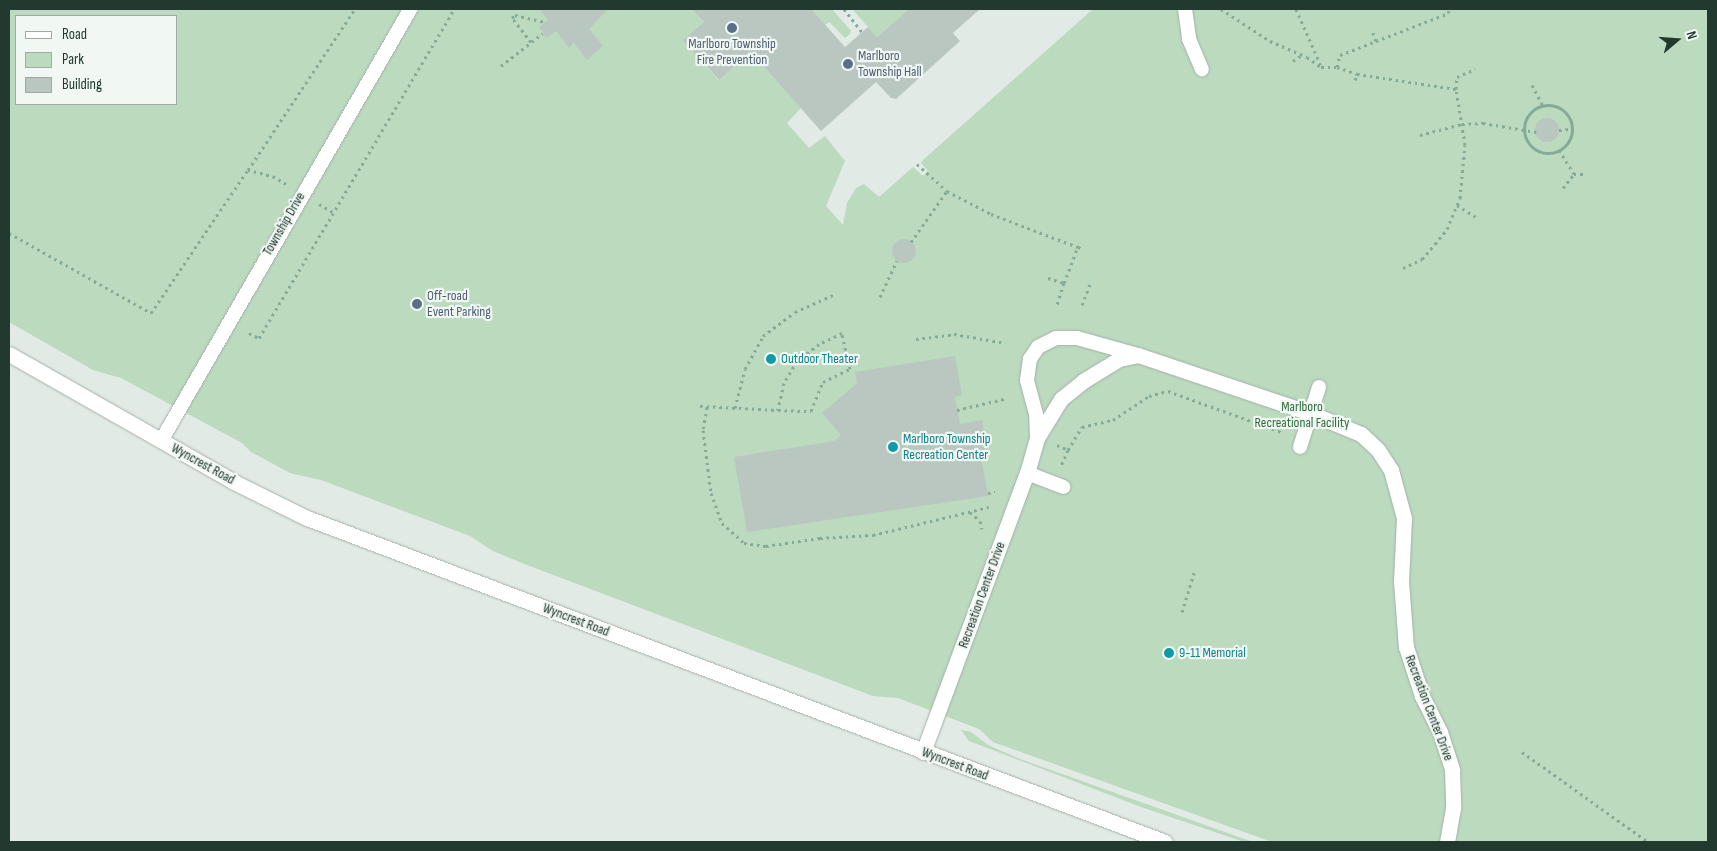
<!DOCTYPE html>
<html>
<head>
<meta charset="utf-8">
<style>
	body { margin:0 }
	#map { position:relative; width:1717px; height:851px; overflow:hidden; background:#e1eae4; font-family:"Sofia Sans Condensed",sans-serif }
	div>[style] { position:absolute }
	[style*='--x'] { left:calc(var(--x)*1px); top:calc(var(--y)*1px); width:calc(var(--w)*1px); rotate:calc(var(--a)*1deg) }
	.green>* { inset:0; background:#bbdabe }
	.building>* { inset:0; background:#b9c7c0 }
	.round { border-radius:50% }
	.path>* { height:3px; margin-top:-1.5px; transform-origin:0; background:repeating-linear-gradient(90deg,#83ab98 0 2.5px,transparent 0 6.5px) }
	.path>.ring { margin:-1.5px; padding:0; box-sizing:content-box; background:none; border:3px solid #83ab98; border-radius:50% }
	.roads { filter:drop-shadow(0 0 1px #a4b1aa) drop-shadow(0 0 1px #a4b1aa) }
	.service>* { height:14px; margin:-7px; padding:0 7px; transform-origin:7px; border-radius:7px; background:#fff }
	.minor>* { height:15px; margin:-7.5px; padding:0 7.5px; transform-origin:7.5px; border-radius:7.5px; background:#fff }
	.tertiary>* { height:15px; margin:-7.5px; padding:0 7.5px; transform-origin:7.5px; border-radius:7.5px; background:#fff }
	.dots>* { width:14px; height:14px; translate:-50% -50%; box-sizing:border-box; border:2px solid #f1f7f3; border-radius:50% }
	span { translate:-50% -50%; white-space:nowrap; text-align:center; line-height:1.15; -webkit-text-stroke:4.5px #f1f7f3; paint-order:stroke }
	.service-label { font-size:14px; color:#4e5e75 }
	.left { translate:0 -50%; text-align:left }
	.street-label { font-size:14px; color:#22392f }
	.culture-label { font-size:14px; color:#0d838f }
	.park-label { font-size:14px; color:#306d3e }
	.frame { position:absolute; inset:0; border:10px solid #22392f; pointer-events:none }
	.legend { position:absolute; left:15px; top:15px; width:162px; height:90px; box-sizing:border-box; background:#f1f7f3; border:1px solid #9eaba5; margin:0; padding:6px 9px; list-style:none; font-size:15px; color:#22392f }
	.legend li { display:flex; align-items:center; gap:10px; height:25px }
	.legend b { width:25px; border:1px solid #9eaba5 }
	.north { position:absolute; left:1652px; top:15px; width:50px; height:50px; -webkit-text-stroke:4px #f1f7f3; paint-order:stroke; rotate:72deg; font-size:14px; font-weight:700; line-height:20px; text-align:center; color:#22392f }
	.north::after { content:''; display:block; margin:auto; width:18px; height:22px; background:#22392f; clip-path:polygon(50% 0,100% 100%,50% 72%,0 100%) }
</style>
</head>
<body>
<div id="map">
	<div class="green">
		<div style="clip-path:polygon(evenodd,9px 9px,692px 9px,704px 22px,684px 40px,718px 80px,750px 51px,801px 108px,787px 123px,809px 148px,825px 136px,845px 161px,826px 206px,843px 225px,847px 203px,856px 188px,864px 184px,879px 197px,913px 167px,923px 176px,928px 171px,921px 163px,923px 160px,1093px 9px,1708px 9px,1708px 842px,1272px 842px,993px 742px,979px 729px,898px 698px,873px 696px,527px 565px,493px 551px,470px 536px,321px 480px,290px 473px,251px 452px,242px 443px,121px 378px,93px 370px,9px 322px,9px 9px,16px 16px,176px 16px,176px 104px,16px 104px,16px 16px)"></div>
		<div style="clip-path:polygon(811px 9px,832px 9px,851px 31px,849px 35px,845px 38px,829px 22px,825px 25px)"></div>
		<div style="clip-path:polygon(852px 9px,905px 9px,907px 11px,877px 37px)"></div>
		<div style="clip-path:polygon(961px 730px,971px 732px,988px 745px,1020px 759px,1253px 842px,1244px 842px,1141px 807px,985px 747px,969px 741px)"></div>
	</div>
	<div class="building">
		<div style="clip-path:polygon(539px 9px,608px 9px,589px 29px,603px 46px,587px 60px,574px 43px,569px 48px,556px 31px,547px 38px,539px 27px,548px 20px)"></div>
		<div style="clip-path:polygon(692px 9px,811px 9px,845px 47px,868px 27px,877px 37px,907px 11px,905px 9px,980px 9px,953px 33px,960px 41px,896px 99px,891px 98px,876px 82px,821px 131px,750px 51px,719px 80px,683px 40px,704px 22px)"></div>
		<div class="round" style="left:1535px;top:118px;width:24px;height:24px"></div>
		<div class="round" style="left:892px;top:239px;width:24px;height:24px"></div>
		<div style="clip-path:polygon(955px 356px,962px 395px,955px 397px,960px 424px,982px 420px,988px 455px,981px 457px,988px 496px,747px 532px,734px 457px,835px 441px,841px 435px,822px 413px,857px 383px,855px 372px)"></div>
	</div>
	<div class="path">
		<div style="--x:844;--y:9;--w:29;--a:52"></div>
		<div style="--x:1221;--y:9;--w:59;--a:33.1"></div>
		<div style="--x:1270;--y:41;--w:40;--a:23.4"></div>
		<div style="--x:1307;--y:57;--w:17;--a:36"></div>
		<div style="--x:1321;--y:67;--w:16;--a:0"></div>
		<div style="--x:1337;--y:67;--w:21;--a:19"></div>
		<div style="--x:1296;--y:9;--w:62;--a:66.3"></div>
		<div style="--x:1376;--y:41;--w:78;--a:-21"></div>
		<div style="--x:1449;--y:13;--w:4;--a:-104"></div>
		<div style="--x:531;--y:42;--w:31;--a:-128"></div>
		<div style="--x:512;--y:18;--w:4;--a:-45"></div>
		<div style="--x:515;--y:15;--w:32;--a:13"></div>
		<div style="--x:1293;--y:61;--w:11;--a:-34"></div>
		<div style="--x:501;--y:66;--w:53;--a:-38.2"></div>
		<div style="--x:1337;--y:67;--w:12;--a:-76"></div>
		<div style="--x:1340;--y:55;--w:39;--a:-21"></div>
		<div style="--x:1376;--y:41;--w:9;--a:-111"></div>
		<div style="--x:1355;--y:80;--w:6;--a:-72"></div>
		<div style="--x:1357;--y:74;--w:100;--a:8.6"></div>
		<div style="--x:1456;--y:89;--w:12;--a:-85"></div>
		<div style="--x:1457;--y:77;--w:20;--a:-24"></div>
		<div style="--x:1532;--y:85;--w:24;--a:62"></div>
		<div class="ring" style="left:1524px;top:105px;width:45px;height:45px"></div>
		<div style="--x:1559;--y:130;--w:12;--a:-5"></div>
		<div style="--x:1420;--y:135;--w:43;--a:-14.7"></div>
		<div style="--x:1462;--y:124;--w:21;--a:-3"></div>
		<div style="--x:1483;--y:123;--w:54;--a:9.6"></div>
		<div style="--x:1559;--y:150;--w:28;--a:58"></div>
		<div style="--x:1574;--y:174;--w:12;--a:0"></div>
		<div style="--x:917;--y:164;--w:40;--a:42"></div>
		<div style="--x:286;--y:184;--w:13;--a:-148"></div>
		<div style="--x:275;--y:177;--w:28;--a:-165"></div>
		<div style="--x:248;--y:170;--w:193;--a:-56.4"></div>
		<div style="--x:1563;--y:188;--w:18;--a:-52"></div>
		<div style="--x:319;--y:204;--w:16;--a:30"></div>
		<div style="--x:1457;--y:205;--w:22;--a:32"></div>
		<div style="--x:9;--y:233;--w:163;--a:29.4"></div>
		<div style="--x:151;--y:313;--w:173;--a:-55.9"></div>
		<div style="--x:911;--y:242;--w:62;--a:-54.8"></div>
		<div style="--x:947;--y:191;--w:50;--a:27.6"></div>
		<div style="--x:991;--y:214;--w:93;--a:20.8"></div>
		<div style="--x:1403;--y:268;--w:21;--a:-25"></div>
		<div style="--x:1422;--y:259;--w:20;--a:-49"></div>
		<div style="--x:1435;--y:244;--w:19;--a:-51"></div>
		<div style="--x:1447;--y:229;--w:34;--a:-67"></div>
		<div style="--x:1460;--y:198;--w:53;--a:-84.6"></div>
		<div style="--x:1465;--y:145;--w:57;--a:-99.1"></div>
		<div style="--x:1048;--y:278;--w:17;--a:17"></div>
		<div style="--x:1064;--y:283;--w:22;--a:108"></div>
		<div style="--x:1064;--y:283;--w:39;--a:-69"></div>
		<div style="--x:1078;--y:247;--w:3;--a:18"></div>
		<div style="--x:880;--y:297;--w:40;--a:-65"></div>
		<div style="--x:1082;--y:305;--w:26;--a:-69"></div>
		<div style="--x:249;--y:333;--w:11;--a:27"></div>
		<div style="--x:259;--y:338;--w:382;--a:-59.3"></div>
		<div style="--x:916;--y:339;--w:38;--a:-7"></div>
		<div style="--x:954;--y:334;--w:52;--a:10"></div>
		<div style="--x:700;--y:406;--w:78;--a:2.9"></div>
		<div style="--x:778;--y:410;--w:33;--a:2"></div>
		<div style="--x:811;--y:411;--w:31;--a:-68"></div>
		<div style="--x:823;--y:382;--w:30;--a:-26"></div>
		<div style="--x:850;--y:369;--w:37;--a:-103"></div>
		<div style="--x:842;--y:333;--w:25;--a:154"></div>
		<div style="--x:819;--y:344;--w:28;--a:142"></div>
		<div style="--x:797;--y:361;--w:26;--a:121"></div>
		<div style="--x:784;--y:383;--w:28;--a:103"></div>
		<div style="--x:707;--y:407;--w:23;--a:100"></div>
		<div style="--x:703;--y:430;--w:64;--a:82.8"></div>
		<div style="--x:711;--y:493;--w:32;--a:70"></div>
		<div style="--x:722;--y:523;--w:30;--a:42"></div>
		<div style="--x:744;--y:543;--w:22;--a:8"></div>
		<div style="--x:766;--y:546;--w:55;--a:-8.4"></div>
		<div style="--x:820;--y:538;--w:53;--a:-3.2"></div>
		<div style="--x:873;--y:535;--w:119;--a:-13.6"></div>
		<div style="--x:735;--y:408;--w:40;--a:-75.6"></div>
		<div style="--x:745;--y:369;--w:38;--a:-61"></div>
		<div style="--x:763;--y:336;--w:40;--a:-37"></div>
		<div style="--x:795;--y:312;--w:42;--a:-24.1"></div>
		<div style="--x:957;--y:410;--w:48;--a:-13.2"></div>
		<div style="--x:1057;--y:445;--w:12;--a:24"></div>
		<div style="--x:1068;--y:450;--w:17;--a:114"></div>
		<div style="--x:1068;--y:450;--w:27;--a:-59"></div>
		<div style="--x:1082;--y:427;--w:32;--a:-13"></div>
		<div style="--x:1113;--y:420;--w:43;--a:-33.7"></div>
		<div style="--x:1149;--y:396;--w:20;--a:-15"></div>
		<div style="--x:1168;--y:391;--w:123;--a:19.9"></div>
		<div style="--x:988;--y:493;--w:7;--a:-8"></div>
		<div style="--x:970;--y:512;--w:13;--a:42"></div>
		<div style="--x:980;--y:521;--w:8;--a:76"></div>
		<div style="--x:1182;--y:612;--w:41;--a:-72.9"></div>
		<div style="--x:1522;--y:752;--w:155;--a:35.5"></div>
	</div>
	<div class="roads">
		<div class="service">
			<div style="--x:1185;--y:9;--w:30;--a:82"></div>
			<div style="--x:1189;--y:39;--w:33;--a:67"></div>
			<div style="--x:1037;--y:438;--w:24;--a:-92"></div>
			<div style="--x:1036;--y:414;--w:35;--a:-105"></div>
			<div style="--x:1027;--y:380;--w:21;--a:-82"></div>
			<div style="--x:1030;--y:359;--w:14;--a:-56"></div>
			<div style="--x:1038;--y:347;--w:20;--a:-27"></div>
			<div style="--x:1056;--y:338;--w:21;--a:0"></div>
			<div style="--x:1077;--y:338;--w:63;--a:15.6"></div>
			<div style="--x:161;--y:441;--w:499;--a:-60"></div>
			<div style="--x:1300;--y:447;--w:63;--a:-72.4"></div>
			<div style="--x:1027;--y:473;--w:39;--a:21"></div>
		</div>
		<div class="minor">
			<div style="--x:923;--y:752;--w:298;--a:-69.6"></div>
			<div style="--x:1027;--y:473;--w:36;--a:-74"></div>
			<div style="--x:1037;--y:438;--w:46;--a:-58.4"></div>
			<div style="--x:1061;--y:399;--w:28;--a:-39"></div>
			<div style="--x:1083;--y:381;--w:42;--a:-31.4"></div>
			<div style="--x:1119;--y:359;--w:19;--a:-12"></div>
			<div style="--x:1138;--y:355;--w:182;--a:18.6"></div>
			<div style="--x:1310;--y:413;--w:55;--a:22.4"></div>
			<div style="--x:1361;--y:434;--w:23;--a:43"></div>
			<div style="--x:1378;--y:450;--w:24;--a:57"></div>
			<div style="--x:1391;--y:470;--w:50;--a:74.8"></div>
			<div style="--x:1404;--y:518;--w:63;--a:92.7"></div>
			<div style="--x:1401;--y:581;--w:66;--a:85.7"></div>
			<div style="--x:1406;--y:647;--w:52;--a:71.9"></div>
			<div style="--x:1422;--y:696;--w:40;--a:63.4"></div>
			<div style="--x:1440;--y:732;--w:40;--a:72"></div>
			<div style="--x:1452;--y:770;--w:38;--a:88"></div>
			<div style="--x:1453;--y:808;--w:35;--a:100"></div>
		</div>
		<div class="tertiary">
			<div style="--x:9;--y:354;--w:259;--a:29.6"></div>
			<div style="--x:234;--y:482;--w:81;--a:26.3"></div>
			<div style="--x:307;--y:518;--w:917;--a:20.69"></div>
		</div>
	</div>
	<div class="dots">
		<div style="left:732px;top:28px;background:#5c6f8a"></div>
		<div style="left:848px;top:64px;background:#5c6f8a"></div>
		<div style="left:417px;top:304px;background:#5c6f8a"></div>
		<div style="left:771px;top:359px;background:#0f9aa8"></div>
		<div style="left:893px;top:447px;background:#0f9aa8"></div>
		<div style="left:1169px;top:653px;background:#0f9aa8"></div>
	</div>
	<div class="service-label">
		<span style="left:732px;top:52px">Marlboro Township<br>Fire Prevention</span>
		<span class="left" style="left:858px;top:64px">Marlboro<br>Township Hall</span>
		<span class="left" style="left:427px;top:304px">Off-road<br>Event Parking</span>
	</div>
	<div class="street-label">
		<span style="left:284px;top:224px;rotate:-60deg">Township Drive</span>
		<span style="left:203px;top:464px;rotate:29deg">Wyncrest Road</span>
		<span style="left:982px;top:595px;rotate:-70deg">Recreation Center Drive</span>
		<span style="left:576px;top:620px;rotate:21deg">Wyncrest Road</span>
		<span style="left:1429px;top:708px;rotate:69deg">Recreation Center Drive</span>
		<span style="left:955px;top:764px;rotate:21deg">Wyncrest Road</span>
	</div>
	<div class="culture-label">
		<span class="left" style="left:781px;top:359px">Outdoor Theater</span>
		<span class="left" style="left:903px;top:447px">Marlboro Township<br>Recreation Center</span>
		<span class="left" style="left:1179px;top:653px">9-11 Memorial</span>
	</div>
	<div class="park-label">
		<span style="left:1302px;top:415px">Marlboro<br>Recreational Facility</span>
	</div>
	<div class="frame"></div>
	<ul class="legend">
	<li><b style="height:6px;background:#fff"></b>Road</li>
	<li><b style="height:14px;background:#bbdabe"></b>Park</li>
	<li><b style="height:14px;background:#b9c7c0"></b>Building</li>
	</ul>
	<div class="north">N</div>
</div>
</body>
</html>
